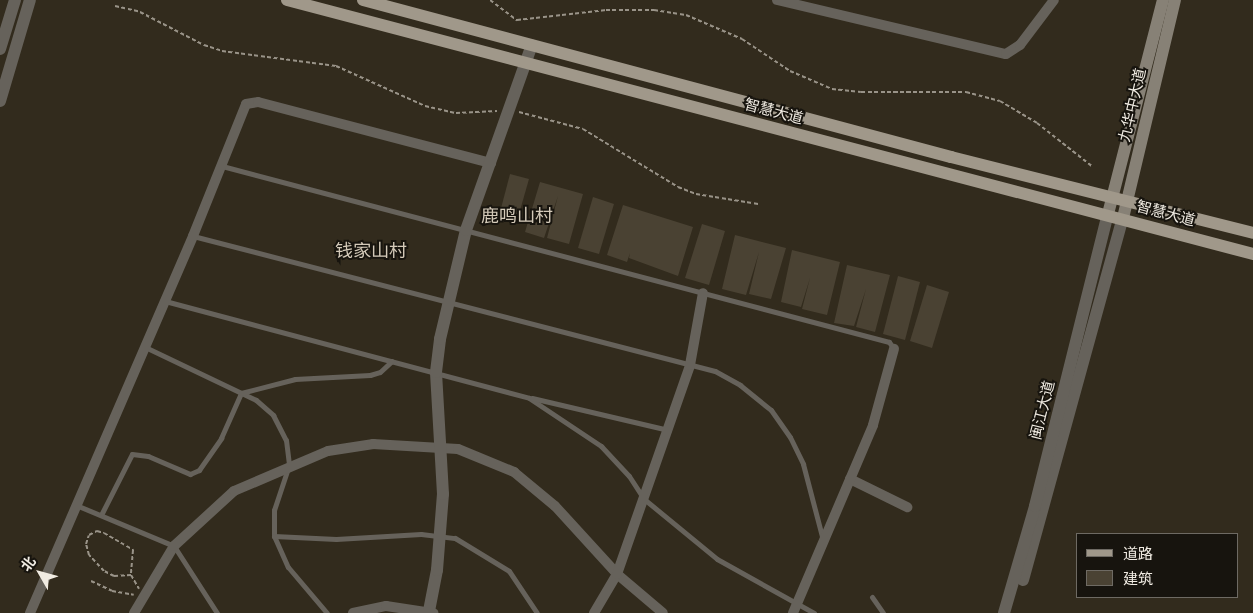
<!DOCTYPE html>
<html>
<head>
<meta charset="utf-8">
<style>
	body { margin:0 }
	#map { position:relative; width:1253px; height:613px; overflow:hidden; background:#322b1d; font-family:"IBM Plex Sans","Noto Sans SC",sans-serif }
	div>[style] { position:absolute }
	[style*='--x'] { left:calc(var(--x)*1px); top:calc(var(--y)*1px); width:calc(var(--w)*1px); rotate:calc(var(--a)*1deg) }
	.building>* { inset:0; background:#4a4233 }
	.path>* { height:2px; margin-top:-1px; transform-origin:0; background:repeating-linear-gradient(90deg,#999388 0 4px,transparent 0 6.5px) }
	.service>* { height:5px; margin:-2.5px; padding:0 2.5px; transform-origin:2.5px; border-radius:2.5px; background:#66625b }
	.minor>* { height:10px; margin:-5px; padding:0 5px; transform-origin:5px; border-radius:5px; background:#66625b }
	.tertiary>* { height:12px; margin:-6px; padding:0 6px; transform-origin:6px; border-radius:6px; background:#66625b }
	.secondary>* { height:12px; margin:-6px; padding:0 6px; transform-origin:6px; border-radius:6px; background:#878176 }
	.primary>* { height:12px; margin:-6px; padding:0 6px; transform-origin:6px; border-radius:6px; background:#a0988a }
	span { translate:-50% -50%; white-space:nowrap; text-align:center; line-height:1.15; -webkit-text-stroke:4px #17140e; paint-order:stroke }
	.street-label { font-size:15px; color:#f0ebe2 }
	.quarter-label { font-size:18px; color:#d4cab9 }
	.legend { position:absolute; left:1076px; top:533px; width:162px; height:65px; box-sizing:border-box; background:#17140e; border:1px solid #6e6a63; margin:0; padding:6px 9px; list-style:none; font-size:15px; color:#f0ebe2 }
	.legend li { display:flex; align-items:center; gap:10px; height:25px }
	.legend b { width:25px; border:1px solid #6e6a63 }
	.north { position:absolute; left:15px; top:548px; width:50px; height:50px; -webkit-text-stroke:4px #17140e; paint-order:stroke; rotate:308deg; font-size:14px; font-weight:700; line-height:20px; text-align:center; color:#f0ebe2 }
	.north::after { content:''; display:block; margin:auto; width:18px; height:22px; background:#f0ebe2; clip-path:polygon(50% 0,100% 100%,50% 72%,0 100%) }
</style>
</head>
<body>
<div id="map">
	<div class="building">
		<div style="clip-path:polygon(510px 174px,529px 179px,517px 221px,499px 216px)"></div>
		<div style="clip-path:polygon(540px 182px,583px 194px,569px 244px,547px 238px,558px 196px,544px 238px,525px 232px)"></div>
		<div style="clip-path:polygon(593px 197px,614px 204px,599px 254px,578px 248px)"></div>
		<div style="clip-path:polygon(623px 205px,693px 227px,678px 276px,629px 258px,630px 253px,627px 262px,607px 255px)"></div>
		<div style="clip-path:polygon(702px 224px,725px 231px,709px 285px,685px 278px)"></div>
		<div style="clip-path:polygon(735px 235px,786px 248px,771px 299px,749px 294px,759px 252px,746px 295px,722px 289px)"></div>
		<div style="clip-path:polygon(792px 250px,840px 262px,827px 315px,802px 309px,810px 278px,801px 307px,781px 302px)"></div>
		<div style="clip-path:polygon(847px 265px,890px 275px,875px 332px,856px 327px,866px 289px,854px 326px,834px 323px)"></div>
		<div style="clip-path:polygon(898px 276px,920px 282px,905px 340px,883px 334px)"></div>
		<div style="clip-path:polygon(927px 285px,949px 292px,932px 348px,910px 341px)"></div>
	</div>
	<div class="path">
		<div style="--x:490;--y:0;--w:34;--a:37"></div>
		<div style="--x:517;--y:20;--w:90;--a:-6.4"></div>
		<div style="--x:606;--y:10;--w:48;--a:0"></div>
		<div style="--x:654;--y:10;--w:32;--a:9"></div>
		<div style="--x:686;--y:15;--w:61;--a:23.2"></div>
		<div style="--x:742;--y:39;--w:58;--a:33.7"></div>
		<div style="--x:790;--y:71;--w:46;--a:23.2"></div>
		<div style="--x:832;--y:89;--w:29;--a:6"></div>
		<div style="--x:861;--y:92;--w:105;--a:0"></div>
		<div style="--x:966;--y:92;--w:35;--a:15"></div>
		<div style="--x:1000;--y:101;--w:43;--a:30.7"></div>
		<div style="--x:1037;--y:123;--w:71;--a:38.2"></div>
		<div style="--x:115;--y:6;--w:26;--a:13"></div>
		<div style="--x:140;--y:12;--w:72;--a:27.3"></div>
		<div style="--x:204;--y:45;--w:19;--a:18"></div>
		<div style="--x:222;--y:51;--w:115;--a:7.5"></div>
		<div style="--x:336;--y:66;--w:98;--a:24.2"></div>
		<div style="--x:425;--y:106;--w:32;--a:13"></div>
		<div style="--x:456;--y:113;--w:41;--a:-2.8"></div>
		<div style="--x:519;--y:112;--w:66;--a:14.9"></div>
		<div style="--x:583;--y:129;--w:111;--a:31.4"></div>
		<div style="--x:678;--y:187;--w:19;--a:21"></div>
		<div style="--x:696;--y:194;--w:63;--a:9.2"></div>
		<div style="--x:131;--y:575;--w:17;--a:177"></div>
		<div style="--x:114;--y:576;--w:11;--a:-153"></div>
		<div style="--x:104;--y:571;--w:22;--a:-133"></div>
		<div style="--x:89;--y:555;--w:11;--a:-105"></div>
		<div style="--x:86;--y:544;--w:9;--a:-72"></div>
		<div style="--x:89;--y:535;--w:9;--a:-27"></div>
		<div style="--x:97;--y:531;--w:7;--a:16"></div>
		<div style="--x:104;--y:533;--w:34;--a:30"></div>
		<div style="--x:133;--y:550;--w:25;--a:95"></div>
		<div style="--x:131;--y:575;--w:16;--a:60"></div>
		<div style="--x:91;--y:581;--w:23;--a:25"></div>
		<div style="--x:112;--y:591;--w:22;--a:10"></div>
	</div>
	<div class="service">
		<div style="--x:222;--y:166;--w:690;--a:14.78"></div>
		<div style="--x:889;--y:342;--w:9;--a:54"></div>
		<div style="--x:193;--y:236;--w:539;--a:14.5"></div>
		<div style="--x:715;--y:371;--w:29;--a:29"></div>
		<div style="--x:740;--y:385;--w:40;--a:39"></div>
		<div style="--x:771;--y:410;--w:33;--a:55"></div>
		<div style="--x:790;--y:437;--w:30;--a:64"></div>
		<div style="--x:803;--y:464;--w:79;--a:75.3"></div>
		<div style="--x:165;--y:301;--w:377;--a:14.9"></div>
		<div style="--x:529;--y:398;--w:87;--a:33.7"></div>
		<div style="--x:601;--y:446;--w:41;--a:47"></div>
		<div style="--x:629;--y:476;--w:27;--a:57"></div>
		<div style="--x:644;--y:499;--w:94;--a:39.4"></div>
		<div style="--x:717;--y:559;--w:111;--a:29.1"></div>
		<div style="--x:145;--y:347;--w:123;--a:25.5"></div>
		<div style="--x:256;--y:400;--w:23;--a:41"></div>
		<div style="--x:273;--y:415;--w:28;--a:63"></div>
		<div style="--x:286;--y:440;--w:25;--a:83"></div>
		<div style="--x:289;--y:465;--w:47;--a:108.4"></div>
		<div style="--x:274;--y:510;--w:26;--a:90"></div>
		<div style="--x:274;--y:536;--w:34;--a:66"></div>
		<div style="--x:288;--y:567;--w:60;--a:49.7"></div>
		<div style="--x:532;--y:398;--w:140;--a:13.2"></div>
		<div style="--x:76;--y:505;--w:106;--a:22.7"></div>
		<div style="--x:174;--y:546;--w:80;--a:57.3"></div>
		<div style="--x:101;--y:515;--w:68;--a:-63.1"></div>
		<div style="--x:132;--y:454;--w:16;--a:7"></div>
		<div style="--x:148;--y:456;--w:46;--a:23.2"></div>
		<div style="--x:190;--y:474;--w:10;--a:-24"></div>
		<div style="--x:199;--y:470;--w:39;--a:-55"></div>
		<div style="--x:221;--y:438;--w:49;--a:-66"></div>
		<div style="--x:241;--y:393;--w:56;--a:-14.5"></div>
		<div style="--x:295;--y:379;--w:75;--a:-3.1"></div>
		<div style="--x:370;--y:375;--w:10;--a:-17"></div>
		<div style="--x:380;--y:372;--w:16;--a:-43"></div>
		<div style="--x:274;--y:536;--w:62;--a:2.8"></div>
		<div style="--x:336;--y:539;--w:85;--a:-3.4"></div>
		<div style="--x:421;--y:534;--w:34;--a:7"></div>
		<div style="--x:455;--y:538;--w:63;--a:31.4"></div>
		<div style="--x:509;--y:571;--w:50;--a:56.3"></div>
		<div style="--x:872;--y:597;--w:19;--a:55"></div>
	</div>
	<div class="minor">
		<div style="--x:777;--y:0;--w:235;--a:13.3"></div>
		<div style="--x:1006;--y:54;--w:17;--a:-33"></div>
		<div style="--x:1020;--y:45;--w:56;--a:-52.9"></div>
		<div style="--x:850;--y:479;--w:64;--a:26.2"></div>
		<div style="--x:30;--y:613;--w:411;--a:-66.6"></div>
		<div style="--x:193;--y:236;--w:142;--a:-68.1"></div>
		<div style="--x:246;--y:104;--w:12;--a:-9"></div>
		<div style="--x:258;--y:102;--w:241;--a:14.7"></div>
		<div style="--x:134;--y:613;--w:78;--a:-59.2"></div>
		<div style="--x:174;--y:546;--w:81;--a:-42.5"></div>
		<div style="--x:234;--y:491;--w:102;--a:-23.1"></div>
		<div style="--x:328;--y:451;--w:46;--a:-8.8"></div>
		<div style="--x:373;--y:444;--w:85;--a:3.4"></div>
		<div style="--x:458;--y:449;--w:61;--a:22.3"></div>
		<div style="--x:514;--y:472;--w:53;--a:39.7"></div>
		<div style="--x:555;--y:506;--w:92;--a:47.6"></div>
		<div style="--x:617;--y:574;--w:60;--a:40.3"></div>
		<div style="--x:353;--y:613;--w:34;--a:-12"></div>
		<div style="--x:386;--y:606;--w:48;--a:8.5"></div>
		<div style="--x:594;--y:613;--w:45;--a:-59.5"></div>
		<div style="--x:617;--y:574;--w:221;--a:-70.7"></div>
		<div style="--x:690;--y:365;--w:73;--a:-79.8"></div>
		<div style="--x:793;--y:613;--w:204;--a:-66.9"></div>
		<div style="--x:873;--y:425;--w:79;--a:-74.6"></div>
	</div>
	<div class="tertiary">
		<div style="--x:0;--y:49;--w:51;--a:-73"></div>
		<div style="--x:0;--y:101;--w:105;--a:-73.5"></div>
		<div style="--x:1023;--y:580;--w:376;--a:-74.6"></div>
		<div style="--x:429;--y:611;--w:42;--a:-79"></div>
		<div style="--x:437;--y:570;--w:76;--a:-85.5"></div>
		<div style="--x:443;--y:494;--w:122;--a:-93.3"></div>
		<div style="--x:436;--y:372;--w:33;--a:-83"></div>
		<div style="--x:440;--y:339;--w:112;--a:-76.6"></div>
		<div style="--x:466;--y:230;--w:196;--a:-70.4"></div>
		<div style="--x:1004;--y:613;--w:111;--a:-73.8"></div>
		<div style="--x:1035;--y:506;--w:301;--a:-76"></div>
	</div>
	<div class="secondary">
		<div style="--x:1108;--y:214;--w:221;--a:-75.6"></div>
		<div style="--x:1123;--y:218;--w:224;--a:-76.6"></div>
	</div>
	<div class="primary">
		<div style="--x:287;--y:0;--w:999;--a:14.73"></div>
		<div style="--x:363;--y:0;--w:609;--a:14.95"></div>
		<div style="--x:951;--y:157;--w:311;--a:14.1"></div>
	</div>
	<div class="street-label">
		<span style="left:1132px;top:105px;rotate:-77deg">九华中大道</span>
		<span style="left:774px;top:111px;rotate:15deg">智慧大道</span>
		<span style="left:1166px;top:213px;rotate:15deg">智慧大道</span>
		<span style="left:1042px;top:410px;rotate:-76deg">闽江大道</span>
	</div>
	<div class="quarter-label">
		<span style="left:517px;top:216px">鹿鸣山村</span>
		<span style="left:371px;top:251px">钱家山村</span>
	</div>
	<ul class="legend">
	<li><b style="height:6px;background:#a0988a"></b>道路</li>
	<li><b style="height:14px;background:#4a4233"></b>建筑</li>
	</ul>
	<div class="north">北</div>
</div>
</body>
</html>
